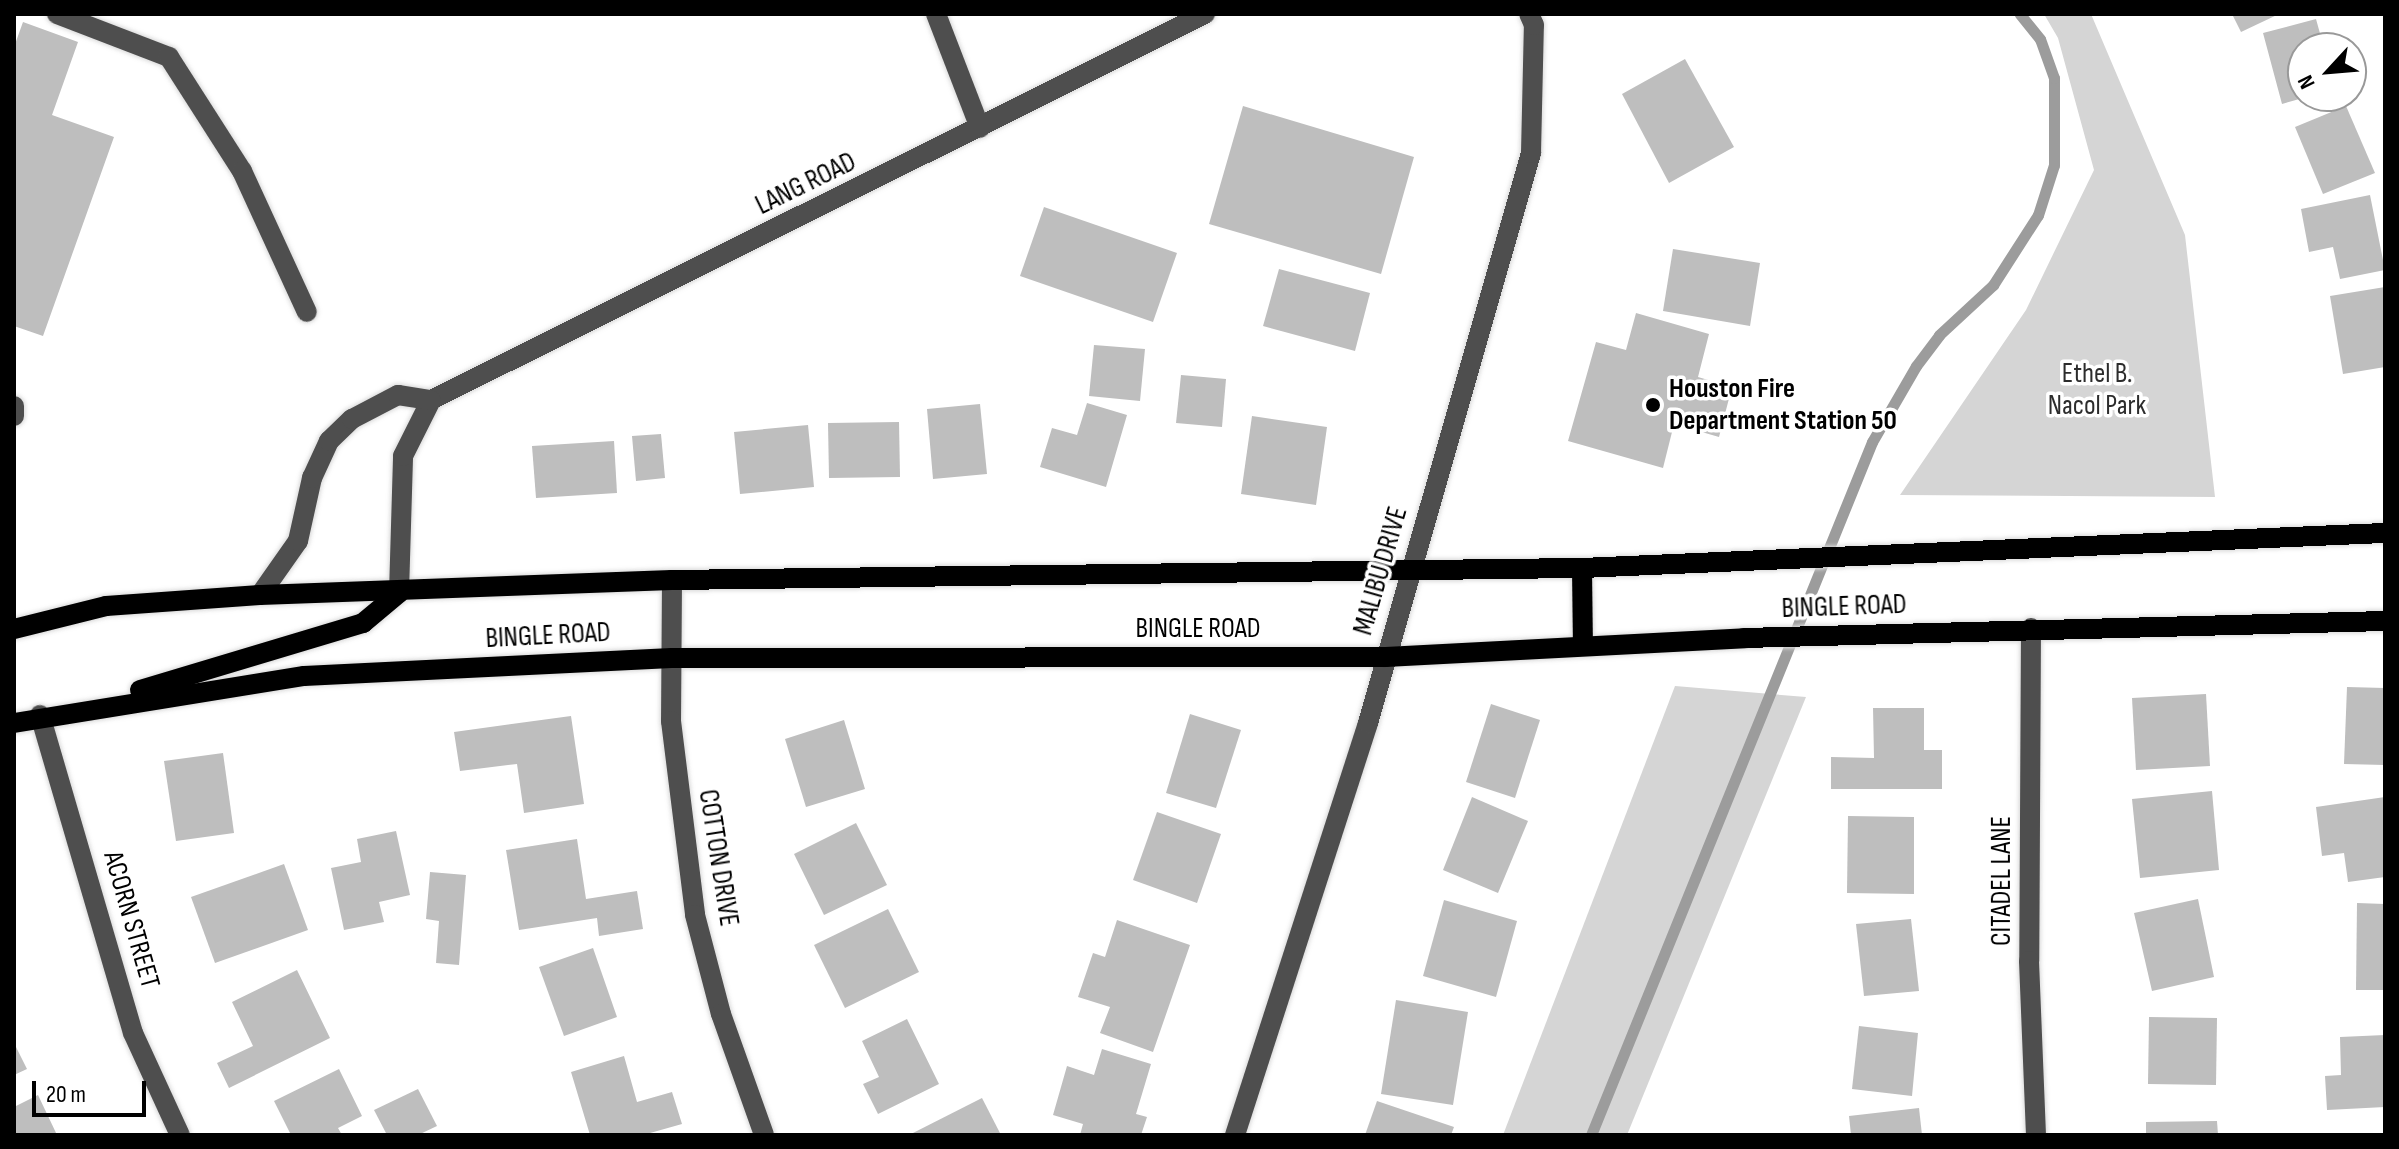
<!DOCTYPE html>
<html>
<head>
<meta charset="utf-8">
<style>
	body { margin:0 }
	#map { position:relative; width:2399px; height:1149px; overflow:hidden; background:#fff; font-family:"Sofia Sans Condensed",sans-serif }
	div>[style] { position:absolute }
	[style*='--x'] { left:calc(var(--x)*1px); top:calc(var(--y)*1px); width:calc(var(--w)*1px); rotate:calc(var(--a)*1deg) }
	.green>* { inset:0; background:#d5d5d5 }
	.stream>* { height:11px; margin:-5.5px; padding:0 5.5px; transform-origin:5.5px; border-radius:5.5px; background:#9c9c9c }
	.building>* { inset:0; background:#bebebe }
	.roads { filter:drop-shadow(0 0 2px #dbdbdb) drop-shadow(0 0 2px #dbdbdb) }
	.minor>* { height:20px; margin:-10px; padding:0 10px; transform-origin:10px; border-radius:10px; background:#4e4e4e }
	.major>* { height:20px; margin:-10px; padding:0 10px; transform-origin:10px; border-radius:10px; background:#000 }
	.dots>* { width:22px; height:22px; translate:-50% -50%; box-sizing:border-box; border:4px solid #fff; border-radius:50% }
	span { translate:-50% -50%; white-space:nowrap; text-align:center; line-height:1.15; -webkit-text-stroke:7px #fff; paint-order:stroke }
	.street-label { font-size:28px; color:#000 }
	.park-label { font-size:28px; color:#2c2c2c }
	.poi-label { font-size:28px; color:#000; font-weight:700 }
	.left { translate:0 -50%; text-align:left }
	.frame { position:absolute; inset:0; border:16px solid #000; pointer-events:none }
	.north { position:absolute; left:2287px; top:32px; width:80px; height:80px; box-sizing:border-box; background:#fff; border:2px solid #999; border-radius:50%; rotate:244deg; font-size:22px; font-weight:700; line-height:32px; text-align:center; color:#000 }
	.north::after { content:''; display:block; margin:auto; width:28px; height:36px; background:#000; clip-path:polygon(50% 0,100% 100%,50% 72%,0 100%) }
	.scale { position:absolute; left:32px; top:1081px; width:114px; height:36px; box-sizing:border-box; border:4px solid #000; border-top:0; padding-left:10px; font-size:24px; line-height:28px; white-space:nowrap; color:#000; -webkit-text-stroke:6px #fff; paint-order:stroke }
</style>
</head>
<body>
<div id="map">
	<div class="green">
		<div style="clip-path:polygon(2044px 14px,2091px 14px,2185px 235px,2215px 497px,1900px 495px,2026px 310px,2094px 170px,2058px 38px)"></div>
		<div style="clip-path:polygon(1675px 686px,1806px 697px,1627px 1135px,1503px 1135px)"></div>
	</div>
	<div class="stream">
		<div style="--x:1591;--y:1135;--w:748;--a:-67.93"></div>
		<div style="--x:1872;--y:442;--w:88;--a:-59.9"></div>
		<div style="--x:1916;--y:366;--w:39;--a:-53"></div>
		<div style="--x:1939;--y:335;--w:74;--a:-42.8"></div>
		<div style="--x:1993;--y:285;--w:83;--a:-57.3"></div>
		<div style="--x:2038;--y:215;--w:52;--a:-72.3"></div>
		<div style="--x:2054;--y:165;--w:87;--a:-90"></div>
		<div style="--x:2054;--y:78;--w:41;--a:-109.7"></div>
		<div style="--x:2040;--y:39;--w:32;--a:-129"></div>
	</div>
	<div class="building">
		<div style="clip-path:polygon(2232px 14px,2279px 14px,2241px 32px)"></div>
		<div style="clip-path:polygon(2316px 19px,2324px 48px,2303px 48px,2303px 98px,2282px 104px,2263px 33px)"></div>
		<div style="clip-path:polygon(23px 22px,78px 42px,52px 115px,114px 137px,43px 336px,14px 326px,14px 47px)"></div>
		<div style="clip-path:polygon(1685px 59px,1734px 147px,1669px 183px,1622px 94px)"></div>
		<div style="clip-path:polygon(1243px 106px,1414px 157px,1381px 274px,1209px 224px)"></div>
		<div style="clip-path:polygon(2346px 106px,2375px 173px,2323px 194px,2295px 127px)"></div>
		<div style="clip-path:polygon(2370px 195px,2385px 270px,2340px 279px,2333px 247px,2309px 252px,2301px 209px)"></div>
		<div style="clip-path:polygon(1044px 207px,1177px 253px,1153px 322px,1020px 276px)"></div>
		<div style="clip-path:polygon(1673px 249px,1760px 263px,1750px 326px,1663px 311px)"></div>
		<div style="clip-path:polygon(1279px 269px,1370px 293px,1355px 351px,1263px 326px)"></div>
		<div style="clip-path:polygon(2385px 287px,2385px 367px,2343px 374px,2330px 296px)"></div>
		<div style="clip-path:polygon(1636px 313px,1709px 334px,1698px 377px,1732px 387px,1719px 437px,1674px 424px,1663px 468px,1568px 441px,1596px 342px,1626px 350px)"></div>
		<div style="clip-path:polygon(1094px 345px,1145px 349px,1140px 401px,1089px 396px)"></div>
		<div style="clip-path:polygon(1181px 375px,1226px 379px,1222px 427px,1176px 423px)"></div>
		<div style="clip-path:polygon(1087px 403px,1127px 415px,1106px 487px,1040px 467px,1052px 428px,1077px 435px)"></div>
		<div style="clip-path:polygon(980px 404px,987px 474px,933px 479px,927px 409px)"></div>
		<div style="clip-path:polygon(1252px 416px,1327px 427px,1316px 505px,1241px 494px)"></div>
		<div style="clip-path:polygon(899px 422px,900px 477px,829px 478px,828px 423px)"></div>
		<div style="clip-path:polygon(808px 425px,814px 487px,740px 494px,734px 432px)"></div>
		<div style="clip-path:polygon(661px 434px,665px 478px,636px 481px,632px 436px)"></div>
		<div style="clip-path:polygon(614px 441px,617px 493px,536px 498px,532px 446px)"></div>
		<div style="clip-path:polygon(2347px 687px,2385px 688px,2385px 765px,2344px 764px)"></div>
		<div style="clip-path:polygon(2206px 694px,2210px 766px,2136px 770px,2132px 698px)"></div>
		<div style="clip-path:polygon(1491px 704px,1540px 720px,1515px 798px,1466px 782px)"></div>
		<div style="clip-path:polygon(1873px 708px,1924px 708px,1924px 750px,1942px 750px,1942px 789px,1831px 789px,1831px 757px,1874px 758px)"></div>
		<div style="clip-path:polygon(1190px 714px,1241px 730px,1216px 808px,1166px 793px)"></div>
		<div style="clip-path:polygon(571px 716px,584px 804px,524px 813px,517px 764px,460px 771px,454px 732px)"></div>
		<div style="clip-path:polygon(844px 720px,865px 789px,806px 807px,785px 739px)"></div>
		<div style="clip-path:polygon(223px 753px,234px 833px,176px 841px,164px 761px)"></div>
		<div style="clip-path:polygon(2212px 791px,2219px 870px,2140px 878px,2132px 799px)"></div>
		<div style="clip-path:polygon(1472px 797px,1528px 821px,1498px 893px,1443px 870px)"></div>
		<div style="clip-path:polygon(2385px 797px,2385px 877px,2348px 882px,2344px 853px,2322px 856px,2316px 807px)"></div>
		<div style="clip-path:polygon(1157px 812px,1221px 834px,1197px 903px,1133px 880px)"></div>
		<div style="clip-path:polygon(1848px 816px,1914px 817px,1914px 894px,1847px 893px)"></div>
		<div style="clip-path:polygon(856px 823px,887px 885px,824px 915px,794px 854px)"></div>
		<div style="clip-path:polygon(396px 831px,410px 895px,379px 902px,384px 922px,344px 930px,331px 868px,361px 862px,357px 839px)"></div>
		<div style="clip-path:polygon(577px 839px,586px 899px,637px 891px,643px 929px,599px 936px,597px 918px,519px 930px,506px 850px)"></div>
		<div style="clip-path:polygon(284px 864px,308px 930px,215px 963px,191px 897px)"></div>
		<div style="clip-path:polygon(430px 872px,466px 875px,459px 965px,436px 963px,439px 921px,426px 919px)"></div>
		<div style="clip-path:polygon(2198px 899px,2214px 977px,2152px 991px,2134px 913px)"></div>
		<div style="clip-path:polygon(1444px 900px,1517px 921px,1496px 997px,1423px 976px)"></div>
		<div style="clip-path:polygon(2357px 903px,2385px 904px,2385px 990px,2356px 990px)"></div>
		<div style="clip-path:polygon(888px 909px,919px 972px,845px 1008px,814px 945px)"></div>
		<div style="clip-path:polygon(1911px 919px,1919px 991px,1864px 996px,1856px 924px)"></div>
		<div style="clip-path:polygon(1117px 920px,1190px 945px,1153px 1052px,1100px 1033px,1110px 1007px,1078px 997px,1093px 953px,1105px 957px)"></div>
		<div style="clip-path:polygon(593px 948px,617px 1017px,564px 1036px,539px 967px)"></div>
		<div style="clip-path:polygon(297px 970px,330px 1038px,229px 1088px,217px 1063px,253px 1046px,232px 1002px)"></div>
		<div style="clip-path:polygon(1396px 1000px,1468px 1012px,1453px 1105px,1381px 1094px)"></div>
		<div style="clip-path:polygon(2149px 1017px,2217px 1018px,2216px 1085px,2148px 1084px)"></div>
		<div style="clip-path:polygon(907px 1019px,939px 1084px,878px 1114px,863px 1084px,879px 1077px,862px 1041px)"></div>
		<div style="clip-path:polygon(1859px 1026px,1918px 1033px,1912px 1096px,1852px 1089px)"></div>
		<div style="clip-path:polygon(2385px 1035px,2385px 1107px,2327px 1110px,2325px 1076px,2341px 1075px,2340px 1037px)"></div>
		<div style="clip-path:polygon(14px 1043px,27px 1069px,14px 1075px)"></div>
		<div style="clip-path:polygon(1102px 1049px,1151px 1064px,1136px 1114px,1147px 1117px,1141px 1135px,1080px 1135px,1083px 1124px,1053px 1115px,1067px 1066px,1094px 1075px)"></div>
		<div style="clip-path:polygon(624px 1056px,637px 1102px,672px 1092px,682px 1124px,643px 1135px,590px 1135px,571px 1072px)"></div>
		<div style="clip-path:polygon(339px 1069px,362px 1116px,338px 1128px,342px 1135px,291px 1135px,274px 1101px)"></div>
		<div style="clip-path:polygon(418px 1089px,437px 1126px,418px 1135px,387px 1135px,374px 1110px)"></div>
		<div style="clip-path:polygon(38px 1095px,57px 1135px,14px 1135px,14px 1107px)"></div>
		<div style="clip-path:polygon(982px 1098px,1001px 1135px,909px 1135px)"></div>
		<div style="clip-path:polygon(1377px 1101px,1454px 1127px,1451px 1135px,1365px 1135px)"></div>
		<div style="clip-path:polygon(1919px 1108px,1922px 1135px,1851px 1135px,1849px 1116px)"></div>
		<div style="clip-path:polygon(2217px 1121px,2218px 1135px,2146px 1135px,2146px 1122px)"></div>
	</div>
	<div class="roads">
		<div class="minor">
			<div style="--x:57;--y:14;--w:120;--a:21"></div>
			<div style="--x:169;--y:57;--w:135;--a:57.4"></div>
			<div style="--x:242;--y:171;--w:155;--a:65.3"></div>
			<div style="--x:936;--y:14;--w:122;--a:68.9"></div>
			<div style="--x:14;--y:406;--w:10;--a:90"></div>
			<div style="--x:672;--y:580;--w:141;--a:90.4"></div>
			<div style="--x:671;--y:721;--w:195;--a:82.9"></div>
			<div style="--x:695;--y:915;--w:102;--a:75.3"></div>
			<div style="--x:721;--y:1014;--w:128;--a:70.4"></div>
			<div style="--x:399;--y:593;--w:137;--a:-88.3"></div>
			<div style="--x:403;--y:456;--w:63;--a:-63.4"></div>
			<div style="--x:431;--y:400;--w:865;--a:-26.51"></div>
			<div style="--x:260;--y:595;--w:66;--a:-54.9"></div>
			<div style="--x:298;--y:541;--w:65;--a:-77.5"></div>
			<div style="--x:312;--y:478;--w:41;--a:-65.3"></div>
			<div style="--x:329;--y:441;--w:32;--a:-44"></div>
			<div style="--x:352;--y:419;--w:52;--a:-27.6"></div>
			<div style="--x:398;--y:395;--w:33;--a:9"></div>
			<div style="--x:2031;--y:628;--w:333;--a:90.3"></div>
			<div style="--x:2029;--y:961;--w:174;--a:87.7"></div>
			<div style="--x:40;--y:715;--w:331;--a:73.7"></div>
			<div style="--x:133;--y:1033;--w:112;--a:65.3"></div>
			<div style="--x:1235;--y:1135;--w:433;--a:-72.1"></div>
			<div style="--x:1368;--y:723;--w:593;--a:-74.04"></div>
			<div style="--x:1531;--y:153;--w:128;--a:-88.7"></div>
			<div style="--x:1534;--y:25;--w:12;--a:-114"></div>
		</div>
		<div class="major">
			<div style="--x:1582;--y:568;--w:78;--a:89.3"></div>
			<div style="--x:14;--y:629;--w:95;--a:-14"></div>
			<div style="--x:106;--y:606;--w:154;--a:-4.1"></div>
			<div style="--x:260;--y:595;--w:412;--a:-2.1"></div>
			<div style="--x:672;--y:580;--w:910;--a:-0.76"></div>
			<div style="--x:1582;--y:568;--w:804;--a:-2.5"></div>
			<div style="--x:140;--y:690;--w:233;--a:-16.7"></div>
			<div style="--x:363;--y:623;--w:47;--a:-39.8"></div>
			<div style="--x:14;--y:723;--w:294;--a:-9.2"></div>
			<div style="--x:304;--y:676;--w:368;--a:-2.8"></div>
			<div style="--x:672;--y:658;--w:714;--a:-0.08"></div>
			<div style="--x:1386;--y:657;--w:359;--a:-3"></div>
			<div style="--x:1744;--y:638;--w:641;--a:-1.52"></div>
		</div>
	</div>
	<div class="dots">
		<div style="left:1653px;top:405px;background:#000"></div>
	</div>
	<div class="street-label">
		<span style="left:806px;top:184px;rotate:-26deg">LANG ROAD</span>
		<span style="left:1381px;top:571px;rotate:-74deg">MALIBU DRIVE</span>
		<span style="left:1844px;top:607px;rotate:-2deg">BINGLE ROAD</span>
		<span style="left:1198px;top:629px">BINGLE ROAD</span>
		<span style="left:548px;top:636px;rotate:-3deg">BINGLE ROAD</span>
		<span style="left:718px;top:858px;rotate:81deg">COTTON DRIVE</span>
		<span style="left:2002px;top:881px;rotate:-90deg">CITADEL LANE</span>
		<span style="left:131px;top:920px;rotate:74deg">ACORN STREET</span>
	</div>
	<div class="park-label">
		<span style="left:2097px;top:390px">Ethel B.<br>Nacol Park</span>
	</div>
	<div class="poi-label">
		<span class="left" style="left:1669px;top:405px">Houston Fire<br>Department Station 50</span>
	</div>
	<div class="frame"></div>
	<div class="north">N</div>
	<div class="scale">20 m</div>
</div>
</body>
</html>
